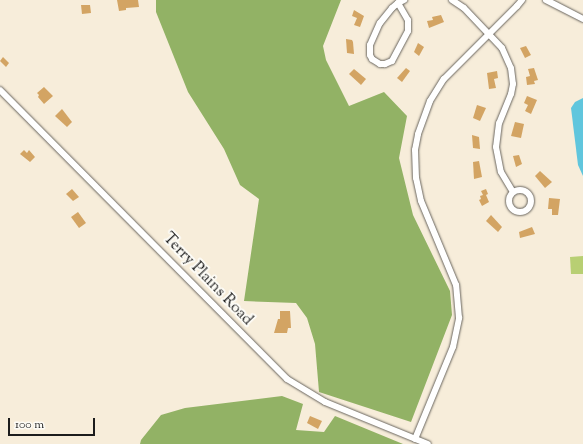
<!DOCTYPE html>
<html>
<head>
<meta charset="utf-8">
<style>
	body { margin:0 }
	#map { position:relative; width:583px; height:444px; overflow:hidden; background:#f7edda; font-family:"Sorts Mill Goudy",serif }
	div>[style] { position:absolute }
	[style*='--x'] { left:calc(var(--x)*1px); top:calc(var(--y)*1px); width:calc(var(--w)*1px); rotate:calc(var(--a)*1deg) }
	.green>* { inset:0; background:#b8cf73 }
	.forest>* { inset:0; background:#92b265 }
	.water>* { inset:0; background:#60c6dd }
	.building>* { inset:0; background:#d3a463 }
	.roads { filter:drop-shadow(0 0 1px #69655e) drop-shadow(0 0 1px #69655e) }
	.minor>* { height:6px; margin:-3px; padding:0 3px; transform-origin:3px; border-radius:3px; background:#fff }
	.minor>.ring { margin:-3px; padding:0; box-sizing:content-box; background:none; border:6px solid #fff; border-radius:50% }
	span { translate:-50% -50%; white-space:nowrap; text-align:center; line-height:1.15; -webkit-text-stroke:4px #fdfcf7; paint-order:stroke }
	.street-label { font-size:16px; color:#1c1c1c }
	.scale { position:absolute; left:8px; top:418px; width:87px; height:18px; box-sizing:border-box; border:2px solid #1c1c1c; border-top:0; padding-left:5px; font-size:12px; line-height:14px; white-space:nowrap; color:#1c1c1c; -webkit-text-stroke:3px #fdfcf7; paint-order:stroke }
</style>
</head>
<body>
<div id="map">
	<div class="green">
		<div style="clip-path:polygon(583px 256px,583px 274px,571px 274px,570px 257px)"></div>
	</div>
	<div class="forest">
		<div style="clip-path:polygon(156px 0,341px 0,323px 46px,326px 60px,349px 106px,384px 92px,407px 116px,399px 158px,413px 215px,450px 291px,452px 315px,411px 422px,319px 392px,315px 344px,307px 318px,296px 303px,244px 301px,259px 199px,240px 185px,224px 149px,188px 92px,156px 12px)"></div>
		<div style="clip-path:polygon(282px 396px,303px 404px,296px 430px,324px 432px,335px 416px,403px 444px,140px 444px,141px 440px,161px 415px,185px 408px)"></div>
	</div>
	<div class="water">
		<div style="clip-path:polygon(583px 98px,583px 176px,578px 165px,571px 108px,575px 102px)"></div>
	</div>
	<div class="building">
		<div style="clip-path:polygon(117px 0,138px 0,139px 7px,126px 8px,126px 10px,119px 11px)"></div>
		<div style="clip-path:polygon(81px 5px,90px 5px,91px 13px,82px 14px)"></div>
		<div style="clip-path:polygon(354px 10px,364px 16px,360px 27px,354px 25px,357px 18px,352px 16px)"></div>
		<div style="clip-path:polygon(441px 15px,444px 22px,429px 28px,427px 21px,433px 20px,432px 17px)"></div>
		<div style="clip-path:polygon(346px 39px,352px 40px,353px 42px,354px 54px,347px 53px)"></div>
		<div style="clip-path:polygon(418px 43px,424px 47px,419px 56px,414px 52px)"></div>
		<div style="clip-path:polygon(526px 46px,531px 55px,525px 58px,520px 48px)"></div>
		<div style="clip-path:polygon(3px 57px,9px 63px,6px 67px,0 61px)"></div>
		<div style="clip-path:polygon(406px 68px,410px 71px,402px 82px,397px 78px)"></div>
		<div style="clip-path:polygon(534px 68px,538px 80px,534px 81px,535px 84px,527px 85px,526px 77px,530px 76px,528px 69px)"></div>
		<div style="clip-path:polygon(354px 69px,366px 79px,361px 85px,349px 74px)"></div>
		<div style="clip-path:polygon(497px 71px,498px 78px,494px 79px,496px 88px,489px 89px,487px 73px)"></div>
		<div style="clip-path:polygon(44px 87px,53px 96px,44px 104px,38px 97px,39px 95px,37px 93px)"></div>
		<div style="clip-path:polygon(527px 96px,537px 100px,531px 114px,525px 111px,528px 105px,524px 103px)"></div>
		<div style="clip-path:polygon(477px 105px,486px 108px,480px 121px,473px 118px)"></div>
		<div style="clip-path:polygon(62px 109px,72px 122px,67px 127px,55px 116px)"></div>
		<div style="clip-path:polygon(515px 122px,524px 124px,521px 138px,511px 136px)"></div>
		<div style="clip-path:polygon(472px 135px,479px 137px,480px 149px,473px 148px)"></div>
		<div style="clip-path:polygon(24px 150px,27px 153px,29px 150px,35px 157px,30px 162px,20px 154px)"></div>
		<div style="clip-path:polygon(519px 155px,522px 164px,516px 167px,513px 156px)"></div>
		<div style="clip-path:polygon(479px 161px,482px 177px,474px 179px,473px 162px)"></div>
		<div style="clip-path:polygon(540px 171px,552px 182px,545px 188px,535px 176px)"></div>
		<div style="clip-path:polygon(72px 189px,79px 197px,73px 201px,66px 194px)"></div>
		<div style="clip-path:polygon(486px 189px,488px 194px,486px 195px,489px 202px,482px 206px,479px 200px,481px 199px,480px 196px,483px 195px,481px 191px)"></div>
		<div style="clip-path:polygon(549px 198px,560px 199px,558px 215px,552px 215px,552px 209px,548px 209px)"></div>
		<div style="clip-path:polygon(78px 212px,86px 223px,79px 228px,71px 217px)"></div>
		<div style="clip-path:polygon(491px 215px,502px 227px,498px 232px,486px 221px)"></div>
		<div style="clip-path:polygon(532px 227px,535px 234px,520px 238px,519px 232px)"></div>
		<div style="clip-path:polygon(280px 311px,290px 311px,291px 328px,288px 328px,287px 333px,274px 333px,278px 319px,280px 319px)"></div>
		<div style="clip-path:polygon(310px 416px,322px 421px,318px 429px,307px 423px)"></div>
	</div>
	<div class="roads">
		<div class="minor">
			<div style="--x:452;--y:0;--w:14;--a:34"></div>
			<div style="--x:464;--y:8;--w:55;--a:46.5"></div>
			<div style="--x:502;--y:48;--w:22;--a:66"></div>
			<div style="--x:511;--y:68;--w:16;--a:83"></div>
			<div style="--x:513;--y:84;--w:10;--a:101"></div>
			<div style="--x:511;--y:94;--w:31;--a:112"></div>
			<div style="--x:499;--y:123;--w:24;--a:97"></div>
			<div style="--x:496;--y:147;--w:25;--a:79"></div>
			<div style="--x:501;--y:172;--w:23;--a:59"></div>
			<div style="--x:546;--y:0;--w:42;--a:27.2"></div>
			<div style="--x:398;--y:3;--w:20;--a:60"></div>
			<div style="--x:408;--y:20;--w:11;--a:90"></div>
			<div style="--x:408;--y:31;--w:34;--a:118"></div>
			<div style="--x:392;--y:61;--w:8;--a:157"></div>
			<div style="--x:385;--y:64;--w:5;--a:180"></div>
			<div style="--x:380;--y:64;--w:9;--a:-148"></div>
			<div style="--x:372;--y:59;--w:4;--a:-117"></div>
			<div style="--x:370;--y:55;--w:10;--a:-90"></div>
			<div style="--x:370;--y:45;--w:24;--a:-66"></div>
			<div style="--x:380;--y:23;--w:19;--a:-51"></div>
			<div style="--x:392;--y:8;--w:8;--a:-40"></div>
			<div style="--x:398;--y:3;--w:7;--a:-27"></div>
			<div style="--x:0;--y:90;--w:407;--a:45.2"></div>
			<div style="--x:287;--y:379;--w:44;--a:31.2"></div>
			<div style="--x:325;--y:402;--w:111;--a:22.2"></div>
			<div class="ring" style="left:509px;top:190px;width:16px;height:16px"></div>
			<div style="--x:415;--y:439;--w:100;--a:-67.6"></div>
			<div style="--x:453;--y:347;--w:30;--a:-78"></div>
			<div style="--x:459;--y:318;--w:33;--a:-95"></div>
			<div style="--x:456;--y:285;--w:91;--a:-112.6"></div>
			<div style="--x:421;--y:201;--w:24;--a:-102"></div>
			<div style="--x:416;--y:178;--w:28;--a:-92"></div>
			<div style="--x:415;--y:150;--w:16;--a:-79"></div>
			<div style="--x:418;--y:134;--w:35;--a:-70"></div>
			<div style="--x:430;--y:101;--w:26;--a:-58"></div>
			<div style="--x:444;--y:79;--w:103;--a:-45"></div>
			<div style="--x:517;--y:6;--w:8;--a:-50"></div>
		</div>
	</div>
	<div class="street-label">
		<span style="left:207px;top:280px;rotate:46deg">Terry Plains Road</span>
	</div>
	<div class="scale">100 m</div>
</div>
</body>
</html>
